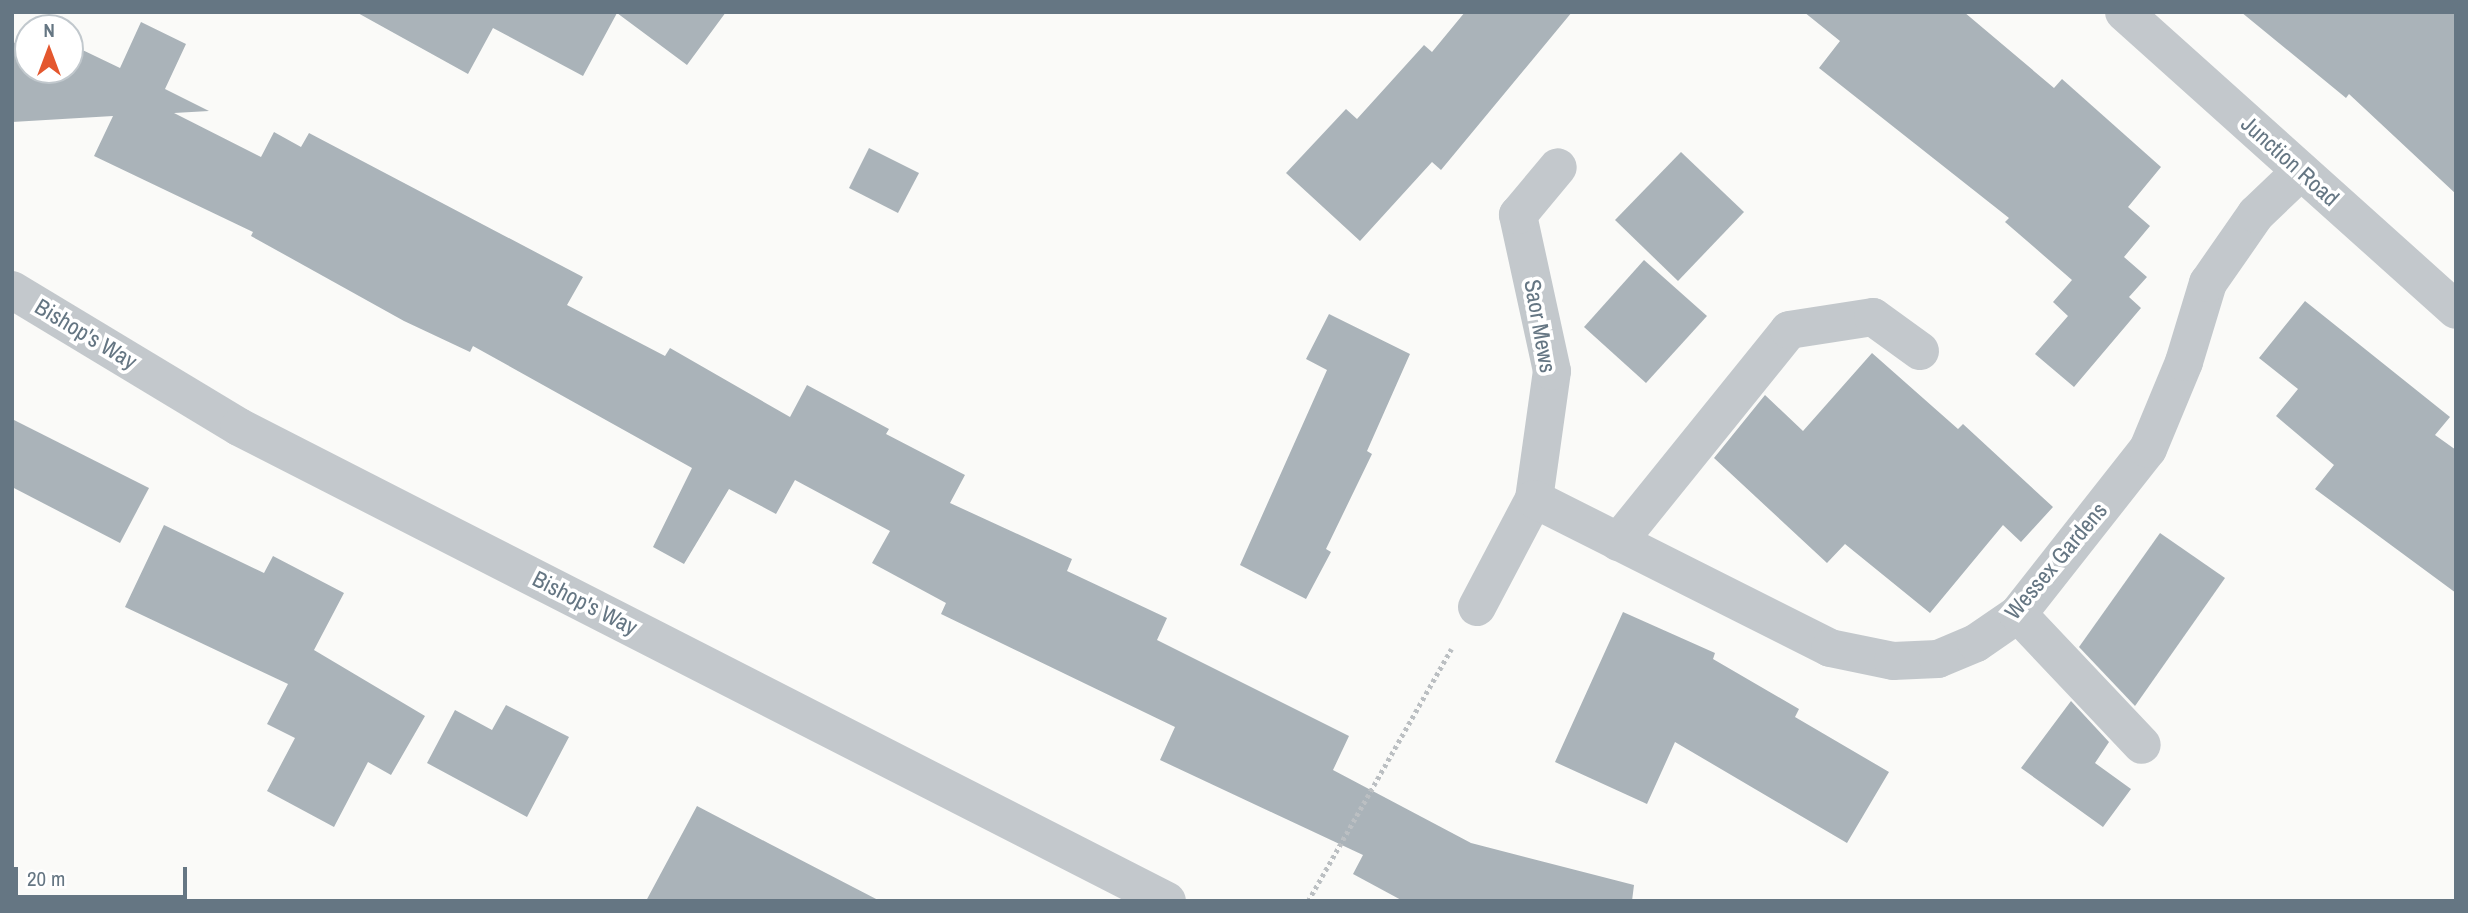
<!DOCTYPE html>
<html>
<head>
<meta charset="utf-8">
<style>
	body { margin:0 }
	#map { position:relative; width:2468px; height:913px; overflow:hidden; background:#fafaf8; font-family:"Archivo Narrow",sans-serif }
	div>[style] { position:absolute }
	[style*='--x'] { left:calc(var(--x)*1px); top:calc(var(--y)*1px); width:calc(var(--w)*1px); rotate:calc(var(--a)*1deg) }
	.building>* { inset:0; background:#aab3b9 }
	.path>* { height:4.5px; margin-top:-2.25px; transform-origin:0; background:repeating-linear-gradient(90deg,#bbbfc2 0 3.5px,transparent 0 7px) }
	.minor>* { height:38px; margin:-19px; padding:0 19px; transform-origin:19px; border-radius:19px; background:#c3c8cc }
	span { translate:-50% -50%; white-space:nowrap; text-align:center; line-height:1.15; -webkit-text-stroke:7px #fff; paint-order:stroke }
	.street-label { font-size:23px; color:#657683 }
	.frame { position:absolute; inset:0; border:14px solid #657683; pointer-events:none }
	.north { position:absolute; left:14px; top:14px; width:70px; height:70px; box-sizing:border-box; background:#fff; border:2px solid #c1c8cd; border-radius:50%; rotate:0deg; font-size:19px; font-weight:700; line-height:28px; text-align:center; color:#657683 }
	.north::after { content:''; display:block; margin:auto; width:24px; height:32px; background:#e4572e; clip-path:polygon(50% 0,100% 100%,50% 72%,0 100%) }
	.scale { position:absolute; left:14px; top:867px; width:173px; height:32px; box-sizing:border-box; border:4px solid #657683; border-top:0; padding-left:9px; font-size:21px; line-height:24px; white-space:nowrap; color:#657683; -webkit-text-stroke:5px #fff; paint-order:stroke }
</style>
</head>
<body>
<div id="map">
	<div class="building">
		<div style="clip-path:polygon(356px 12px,726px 12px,687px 65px,617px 13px,583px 76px,493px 28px,468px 74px)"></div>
		<div style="clip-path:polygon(1465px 12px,1572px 12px,1441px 170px,1432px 162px,1360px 241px,1286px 173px,1346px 109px,1357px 119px,1424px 45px,1432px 52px)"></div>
		<div style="clip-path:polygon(1804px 12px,1964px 12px,2054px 88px,2062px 79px,2161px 167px,2128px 207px,2150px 226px,2124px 257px,2147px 277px,2129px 297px,2141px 308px,2074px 387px,2035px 354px,2068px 316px,2053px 302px,2072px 280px,2005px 222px,2009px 218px,1819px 68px,1840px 41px)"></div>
		<div style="clip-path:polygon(2241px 12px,2456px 12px,2456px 194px,2349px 94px,2346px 98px)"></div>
		<div style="clip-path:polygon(141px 22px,186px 44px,165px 89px,209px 111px,174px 113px,261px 157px,274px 132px,301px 147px,309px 133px,583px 277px,567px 305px,665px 356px,670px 348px,790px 417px,807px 385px,889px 429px,886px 434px,965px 475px,950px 503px,1072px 559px,1067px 571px,1167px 618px,1157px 640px,1349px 736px,1333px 770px,1471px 843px,1634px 885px,1632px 901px,1403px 901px,1353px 874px,1363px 855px,1160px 760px,1175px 727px,941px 614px,946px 603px,872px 563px,890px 531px,795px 480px,776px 514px,729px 489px,684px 564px,653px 547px,692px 468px,473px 346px,470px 352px,404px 321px,251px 236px,253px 232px,94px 156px,113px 116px,12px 122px,12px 43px,28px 42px,28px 70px,70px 70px,70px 44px,120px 68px)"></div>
		<div style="clip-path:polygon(869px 148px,919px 173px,898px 213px,849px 188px)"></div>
		<div style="clip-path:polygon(1681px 152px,1744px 212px,1678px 281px,1615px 220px)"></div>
		<div style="clip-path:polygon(1644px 260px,1707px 316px,1646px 383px,1584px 327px)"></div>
		<div style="clip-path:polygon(2305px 301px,2450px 417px,2435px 435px,2456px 450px,2456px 593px,2315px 489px,2334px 465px,2276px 416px,2298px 389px,2259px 358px)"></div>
		<div style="clip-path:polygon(1329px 314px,1410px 354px,1367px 451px,1372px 454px,1326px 549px,1331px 552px,1306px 599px,1240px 565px,1327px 370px,1306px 359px)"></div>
		<div style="clip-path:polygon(1872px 353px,1958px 429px,1963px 424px,2053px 507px,2021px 542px,2003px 525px,1930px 613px,1845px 544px,1827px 563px,1714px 458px,1765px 395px,1803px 431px)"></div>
		<div style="clip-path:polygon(12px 419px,149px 488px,120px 543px,12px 487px)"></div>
		<div style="clip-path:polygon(164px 525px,264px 573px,273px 556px,344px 593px,314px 650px,425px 716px,391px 775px,368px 762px,334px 827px,267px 791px,295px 738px,267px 724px,288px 684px,125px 607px)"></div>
		<div style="clip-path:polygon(2160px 533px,2225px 578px,2135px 706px,2079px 647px)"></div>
		<div style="clip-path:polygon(1623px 612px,1715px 653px,1713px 659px,1799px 709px,1795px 717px,1889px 772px,1847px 843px,1675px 742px,1647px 804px,1555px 762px)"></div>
		<div style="clip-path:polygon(2071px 701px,2109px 742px,2095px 763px,2131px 789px,2103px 827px,2021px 768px)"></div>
		<div style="clip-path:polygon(506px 705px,569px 737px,527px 817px,427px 763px,455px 710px,492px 730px)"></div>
		<div style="clip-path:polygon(697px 806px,768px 843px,880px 901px,646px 901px)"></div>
	</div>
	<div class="path">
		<div style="--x:1308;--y:901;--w:290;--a:-60.4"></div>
	</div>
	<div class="minor">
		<div style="--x:2124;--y:12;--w:446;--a:41.9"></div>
		<div style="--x:12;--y:290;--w:265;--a:31.1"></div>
		<div style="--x:239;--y:427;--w:1042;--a:27.06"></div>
		<div style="--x:1534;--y:499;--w:129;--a:-82"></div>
		<div style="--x:1552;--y:371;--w:160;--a:-102.3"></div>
		<div style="--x:1518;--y:215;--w:62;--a:-50.2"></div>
		<div style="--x:1618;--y:542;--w:272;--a:-51.1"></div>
		<div style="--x:1789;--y:330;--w:85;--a:-8.8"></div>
		<div style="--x:1873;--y:317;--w:58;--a:35.9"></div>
		<div style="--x:1477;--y:607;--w:122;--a:-62.2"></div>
		<div style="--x:1534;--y:499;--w:331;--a:26.7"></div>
		<div style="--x:1830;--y:648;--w:64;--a:11.7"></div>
		<div style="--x:1893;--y:661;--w:45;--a:-2.5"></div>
		<div style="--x:1938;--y:659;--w:41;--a:-22.8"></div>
		<div style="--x:1976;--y:643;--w:51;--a:-34.6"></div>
		<div style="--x:2018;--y:614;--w:210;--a:-51.8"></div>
		<div style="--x:2148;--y:449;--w:94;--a:-67.5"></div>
		<div style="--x:2184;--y:362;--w:83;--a:-73.1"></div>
		<div style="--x:2208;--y:283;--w:84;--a:-55.2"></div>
		<div style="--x:2256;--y:214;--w:62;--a:-43.7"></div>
		<div style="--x:2018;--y:614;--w:180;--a:46.6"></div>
	</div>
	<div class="street-label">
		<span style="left:2290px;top:161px;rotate:42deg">Junction Road</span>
		<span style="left:1540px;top:326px;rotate:80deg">Saor Mews</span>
		<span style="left:86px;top:334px;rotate:31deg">Bishop's Way</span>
		<span style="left:2056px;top:561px;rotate:-50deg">Wessex Gardens</span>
		<span style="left:585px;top:603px;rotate:27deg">Bishop's Way</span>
	</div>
	<div class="frame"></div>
	<div class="north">N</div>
	<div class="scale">20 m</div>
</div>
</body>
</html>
